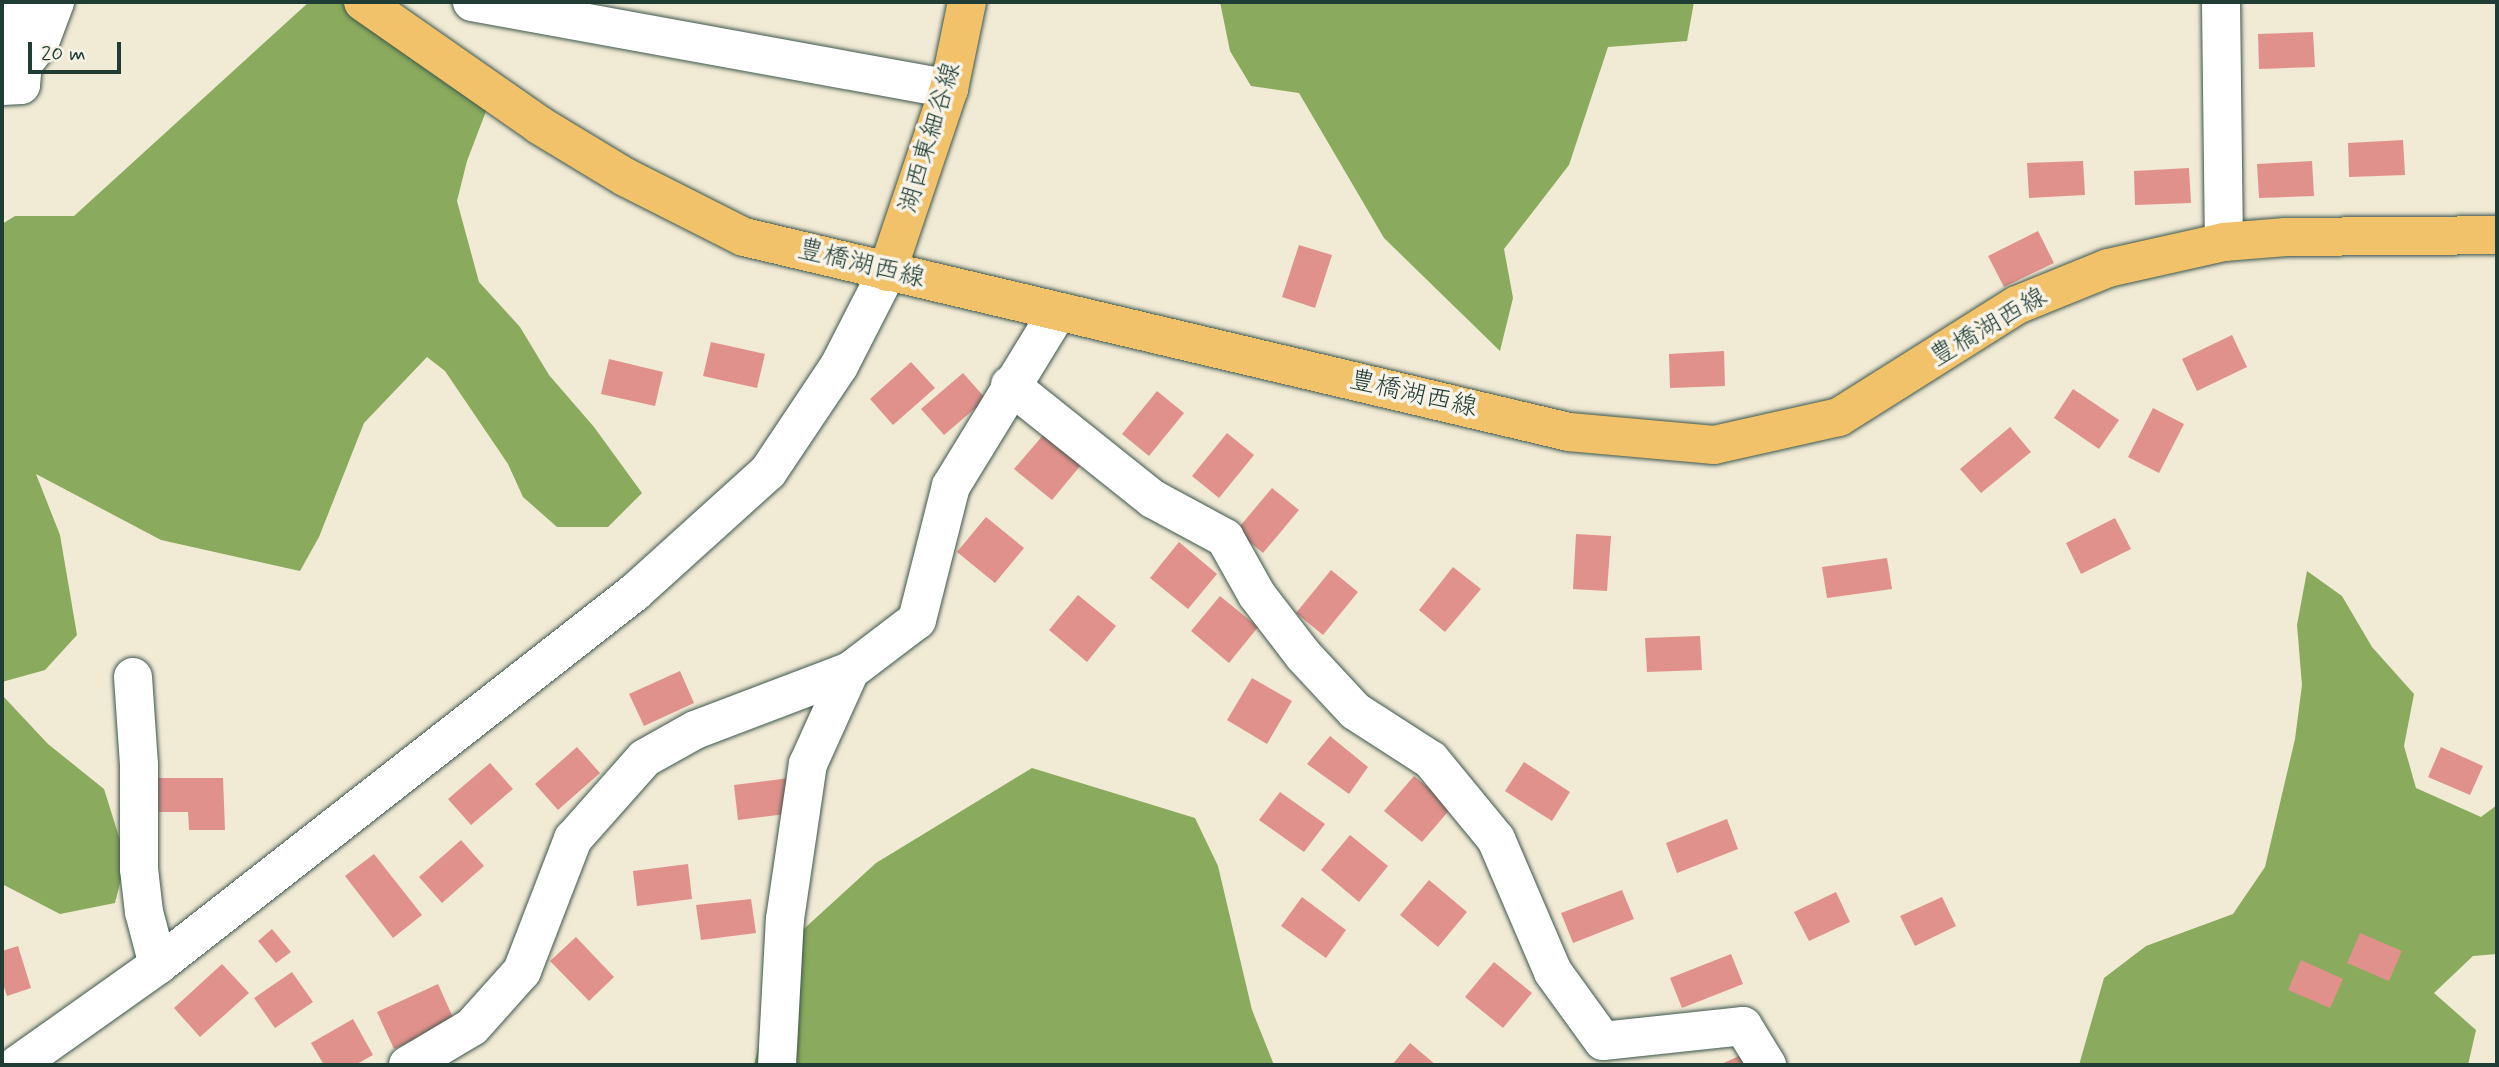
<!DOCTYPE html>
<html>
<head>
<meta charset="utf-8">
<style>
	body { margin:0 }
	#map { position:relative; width:2499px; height:1067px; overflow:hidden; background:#f1ead5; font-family:Mynerve,"Klee One",sans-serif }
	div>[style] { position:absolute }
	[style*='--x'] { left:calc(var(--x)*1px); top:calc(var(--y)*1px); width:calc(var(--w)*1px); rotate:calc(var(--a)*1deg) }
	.forest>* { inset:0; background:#8aaa5d }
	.building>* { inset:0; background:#e1918c }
	.roads { filter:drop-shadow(0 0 2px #3e574c) drop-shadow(0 0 2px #3e574c) }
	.minor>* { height:38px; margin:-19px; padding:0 19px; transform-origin:19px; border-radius:19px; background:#fff }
	.major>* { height:38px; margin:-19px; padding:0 19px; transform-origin:19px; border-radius:19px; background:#f2c26a }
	span { translate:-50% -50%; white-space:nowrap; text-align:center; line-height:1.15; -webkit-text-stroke:7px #f7f3e8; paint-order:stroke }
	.street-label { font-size:26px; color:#1f3d34 }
	.frame { position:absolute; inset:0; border:4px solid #1f3d34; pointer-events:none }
	.scale { position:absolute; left:28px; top:42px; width:93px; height:32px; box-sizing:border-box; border:4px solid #1f3d34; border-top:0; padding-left:9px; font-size:21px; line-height:24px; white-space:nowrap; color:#1f3d34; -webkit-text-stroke:5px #f7f3e8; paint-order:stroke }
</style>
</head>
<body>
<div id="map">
	<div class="forest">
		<div style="clip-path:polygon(309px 2px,363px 2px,493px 93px,467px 161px,457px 201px,479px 282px,520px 327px,549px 375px,594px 427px,642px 493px,608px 527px,557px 527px,523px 497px,508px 464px,445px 371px,427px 357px,364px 423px,319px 537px,300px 571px,161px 540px,36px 474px,60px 535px,77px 635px,45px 670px,2px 682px,2px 224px,15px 216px,74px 216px)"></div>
		<div style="clip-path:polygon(1220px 2px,1694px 2px,1687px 41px,1608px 47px,1569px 165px,1504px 249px,1513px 298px,1500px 351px,1384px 238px,1299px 93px,1251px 86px,1230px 51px)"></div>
		<div style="clip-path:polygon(2307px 571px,2342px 596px,2372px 647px,2414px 694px,2404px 746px,2416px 788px,2481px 817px,2497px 805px,2497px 954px,2473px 956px,2434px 993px,2476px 1030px,2468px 1065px,2079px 1065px,2104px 978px,2146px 946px,2233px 914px,2265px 867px,2295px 739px,2302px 685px,2297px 625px)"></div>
		<div style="clip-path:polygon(2px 695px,48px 744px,104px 789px,126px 859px,115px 903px,60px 914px,2px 884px)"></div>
		<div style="clip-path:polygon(1032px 768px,1195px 818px,1218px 866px,1252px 1010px,1274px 1065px,754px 1065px,783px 948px,876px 863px)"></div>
	</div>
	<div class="building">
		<div style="clip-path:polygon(2313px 32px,2315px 67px,2259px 69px,2258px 34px)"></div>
		<div style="clip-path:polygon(2403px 140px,2405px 175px,2349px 177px,2348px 143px)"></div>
		<div style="clip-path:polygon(2083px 161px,2085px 195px,2029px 198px,2027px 163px)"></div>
		<div style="clip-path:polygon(2312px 161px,2314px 196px,2259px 198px,2257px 164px)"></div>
		<div style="clip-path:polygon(2189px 168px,2191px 203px,2135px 205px,2134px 171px)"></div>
		<div style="clip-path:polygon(2038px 231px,2054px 263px,2004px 287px,1988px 256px)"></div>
		<div style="clip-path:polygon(1299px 245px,1332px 255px,1315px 308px,1282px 297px)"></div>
		<div style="clip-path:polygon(2232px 335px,2247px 367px,2197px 391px,2182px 359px)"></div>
		<div style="clip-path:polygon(711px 342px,765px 354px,757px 388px,703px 376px)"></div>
		<div style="clip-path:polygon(1724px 351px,1725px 386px,1670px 388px,1669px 354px)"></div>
		<div style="clip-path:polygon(609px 359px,663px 372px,655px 406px,601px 394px)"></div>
		<div style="clip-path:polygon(911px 362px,935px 388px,893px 425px,870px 399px)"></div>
		<div style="clip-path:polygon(963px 373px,986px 399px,944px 435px,921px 409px)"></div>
		<div style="clip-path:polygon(2073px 389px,2119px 420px,2099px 449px,2054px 418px)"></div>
		<div style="clip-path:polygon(1157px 391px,1184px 413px,1149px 456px,1122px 434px)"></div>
		<div style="clip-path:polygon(2153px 408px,2184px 424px,2159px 473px,2128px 457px)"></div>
		<div style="clip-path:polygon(2010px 427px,2031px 452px,1981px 493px,1960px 469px)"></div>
		<div style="clip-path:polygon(1227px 433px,1254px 455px,1219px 498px,1192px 476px)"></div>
		<div style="clip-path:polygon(1044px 434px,1081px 465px,1052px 500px,1014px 469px)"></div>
		<div style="clip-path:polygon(1272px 488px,1299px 510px,1263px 553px,1236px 531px)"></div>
		<div style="clip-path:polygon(986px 517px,1024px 548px,995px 583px,957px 552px)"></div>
		<div style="clip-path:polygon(2115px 518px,2131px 549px,2081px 574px,2066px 543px)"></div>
		<div style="clip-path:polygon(1576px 534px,1611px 536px,1607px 591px,1573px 589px)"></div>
		<div style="clip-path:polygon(1179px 542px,1217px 574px,1188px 609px,1150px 578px)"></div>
		<div style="clip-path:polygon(1887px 558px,1892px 589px,1827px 598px,1822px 567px)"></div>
		<div style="clip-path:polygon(1453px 567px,1481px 589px,1445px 632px,1419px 610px)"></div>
		<div style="clip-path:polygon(1331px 570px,1358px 592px,1323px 635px,1296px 613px)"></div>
		<div style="clip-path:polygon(1078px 595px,1116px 626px,1087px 662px,1049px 630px)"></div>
		<div style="clip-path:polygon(1220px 596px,1258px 627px,1229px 663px,1191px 631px)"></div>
		<div style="clip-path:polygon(1700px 636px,1702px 670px,1647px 672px,1645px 638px)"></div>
		<div style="clip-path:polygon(680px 671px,694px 703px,644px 726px,629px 694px)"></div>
		<div style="clip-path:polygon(1252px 678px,1292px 701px,1267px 744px,1227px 720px)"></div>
		<div style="clip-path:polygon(1330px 736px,1368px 767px,1349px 794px,1307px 764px)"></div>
		<div style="clip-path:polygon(577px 747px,600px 773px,558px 810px,535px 784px)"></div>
		<div style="clip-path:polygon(2441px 747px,2483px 766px,2470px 795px,2428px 777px)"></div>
		<div style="clip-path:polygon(1524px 762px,1570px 792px,1552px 821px,1505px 791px)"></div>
		<div style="clip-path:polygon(490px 763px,513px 789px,471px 825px,448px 799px)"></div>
		<div style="clip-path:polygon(1414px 776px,1452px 807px,1422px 842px,1384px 811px)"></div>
		<div style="clip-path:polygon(158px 778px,223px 778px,225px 830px,189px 830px,188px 812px,159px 812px)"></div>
		<div style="clip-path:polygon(789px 778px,793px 813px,738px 820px,734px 785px)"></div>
		<div style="clip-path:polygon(1280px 792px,1325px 824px,1304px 852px,1259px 820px)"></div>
		<div style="clip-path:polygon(1727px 819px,1738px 849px,1677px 873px,1666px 843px)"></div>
		<div style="clip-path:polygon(1350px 835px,1388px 866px,1359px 902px,1321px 870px)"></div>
		<div style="clip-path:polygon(461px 840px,484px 866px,442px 903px,419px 877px)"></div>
		<div style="clip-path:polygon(374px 854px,422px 915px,393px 938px,345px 876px)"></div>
		<div style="clip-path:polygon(688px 864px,692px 899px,637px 906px,633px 871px)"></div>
		<div style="clip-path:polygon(1429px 880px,1467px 912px,1438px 947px,1400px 915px)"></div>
		<div style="clip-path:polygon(1622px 890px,1634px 919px,1573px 943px,1561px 913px)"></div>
		<div style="clip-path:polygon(1836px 892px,1850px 922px,1809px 941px,1794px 912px)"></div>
		<div style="clip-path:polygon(1302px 897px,1346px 930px,1326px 958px,1281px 926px)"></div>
		<div style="clip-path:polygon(1942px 897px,1956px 926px,1915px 946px,1900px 916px)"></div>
		<div style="clip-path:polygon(751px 899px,756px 933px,701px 940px,696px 905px)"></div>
		<div style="clip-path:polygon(272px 929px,291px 952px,276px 963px,258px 941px)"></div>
		<div style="clip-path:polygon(2360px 933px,2402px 951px,2389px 981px,2347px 963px)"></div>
		<div style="clip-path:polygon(576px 937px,614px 977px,589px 1001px,550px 961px)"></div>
		<div style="clip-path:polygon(18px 946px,31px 988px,7px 996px,2px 981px,2px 951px)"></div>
		<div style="clip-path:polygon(1731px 954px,1743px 984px,1682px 1008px,1670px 978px)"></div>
		<div style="clip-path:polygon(2301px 960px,2343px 979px,2330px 1008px,2288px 990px)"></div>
		<div style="clip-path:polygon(1494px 962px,1532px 993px,1503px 1028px,1465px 997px)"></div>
		<div style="clip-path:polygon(222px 964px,249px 993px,200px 1037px,174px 1008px)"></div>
		<div style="clip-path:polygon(292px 972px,313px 1002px,275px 1028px,254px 998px)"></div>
		<div style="clip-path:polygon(438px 984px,455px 1022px,394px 1049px,377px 1012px)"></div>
		<div style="clip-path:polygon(353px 1019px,373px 1055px,355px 1065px,324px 1065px,311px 1043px)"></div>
		<div style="clip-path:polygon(1410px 1043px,1436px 1065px,1392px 1065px)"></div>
		<div style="clip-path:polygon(1746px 1053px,1752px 1065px,1719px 1065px)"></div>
	</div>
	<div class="roads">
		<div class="minor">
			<div style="--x:472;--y:2;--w:485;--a:10.3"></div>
			<div style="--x:2221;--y:2;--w:240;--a:89.3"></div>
			<div style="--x:23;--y:64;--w:28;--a:-52"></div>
			<div style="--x:40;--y:42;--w:43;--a:-69.4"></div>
			<div style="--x:2;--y:86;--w:19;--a:-3"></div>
			<div style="--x:21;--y:85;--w:21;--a:-85"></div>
			<div style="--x:23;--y:64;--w:62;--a:-93.7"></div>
			<div style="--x:1010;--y:385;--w:183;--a:38.6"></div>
			<div style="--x:1153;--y:499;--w:82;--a:28.4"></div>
			<div style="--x:1225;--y:538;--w:65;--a:60.7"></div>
			<div style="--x:1257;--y:595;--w:76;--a:52.5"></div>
			<div style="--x:1303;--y:655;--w:76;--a:47.1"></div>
			<div style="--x:1355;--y:711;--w:90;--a:32.8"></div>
			<div style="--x:1431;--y:760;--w:102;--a:50.6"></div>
			<div style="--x:1496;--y:839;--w:145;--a:66.8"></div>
			<div style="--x:1553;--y:972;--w:85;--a:54.1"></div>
			<div style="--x:1603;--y:1041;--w:141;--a:-6.1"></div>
			<div style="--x:1743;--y:1026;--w:46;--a:58.4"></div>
			<div style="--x:133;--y:677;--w:88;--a:86.1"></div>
			<div style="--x:139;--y:765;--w:104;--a:90"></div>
			<div style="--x:139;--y:869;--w:43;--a:83.4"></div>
			<div style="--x:144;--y:912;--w:55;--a:75.2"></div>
			<div style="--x:17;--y:1065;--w:173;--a:-35.3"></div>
			<div style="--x:158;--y:965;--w:606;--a:-38.02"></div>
			<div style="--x:635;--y:592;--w:179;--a:-42.1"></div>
			<div style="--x:768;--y:472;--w:128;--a:-56.2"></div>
			<div style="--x:839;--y:366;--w:106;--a:-62.9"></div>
			<div style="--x:408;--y:1065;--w:74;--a:-30.7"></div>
			<div style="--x:472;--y:1027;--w:75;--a:-48.2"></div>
			<div style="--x:522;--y:971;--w:142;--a:-68.9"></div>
			<div style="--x:573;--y:839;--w:108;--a:-48.4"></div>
			<div style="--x:645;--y:758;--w:57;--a:-29.2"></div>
			<div style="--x:695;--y:730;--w:166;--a:-20.8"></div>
			<div style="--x:850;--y:671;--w:84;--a:-37.3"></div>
			<div style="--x:917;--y:620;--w:138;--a:-75.8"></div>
			<div style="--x:951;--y:486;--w:203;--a:-58.5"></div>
			<div style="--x:777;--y:1065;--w:146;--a:-86.9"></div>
			<div style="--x:785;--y:919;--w:157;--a:-81.6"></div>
			<div style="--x:808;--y:764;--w:102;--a:-65.7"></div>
		</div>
		<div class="major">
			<div style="--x:363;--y:2;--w:215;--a:34.9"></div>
			<div style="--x:539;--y:125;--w:100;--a:31.2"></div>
			<div style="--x:625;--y:177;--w:133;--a:26.8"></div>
			<div style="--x:744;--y:237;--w:848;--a:13.3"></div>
			<div style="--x:1569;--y:432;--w:146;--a:5.1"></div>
			<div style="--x:1714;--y:445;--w:128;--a:-12.6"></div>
			<div style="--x:1839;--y:417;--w:210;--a:-32.2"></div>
			<div style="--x:2017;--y:305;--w:98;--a:-22.1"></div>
			<div style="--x:2108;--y:268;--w:119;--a:-12.6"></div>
			<div style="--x:2224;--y:242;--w:62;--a:-4.6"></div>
			<div style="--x:2286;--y:237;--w:211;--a:-0.5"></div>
			<div style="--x:887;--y:272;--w:193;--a:-71.3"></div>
			<div style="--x:949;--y:89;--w:89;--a:-78.3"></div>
		</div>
	</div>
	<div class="street-label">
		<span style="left:931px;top:138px;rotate:-73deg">湖西東細谷線</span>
		<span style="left:861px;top:265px;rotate:14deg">豊橋湖西線</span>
		<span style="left:1989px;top:328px;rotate:-30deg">豊橋湖西線</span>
		<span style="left:1413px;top:395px;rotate:13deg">豊橋湖西線</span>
	</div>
	<div class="frame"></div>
	<div class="scale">20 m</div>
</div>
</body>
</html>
